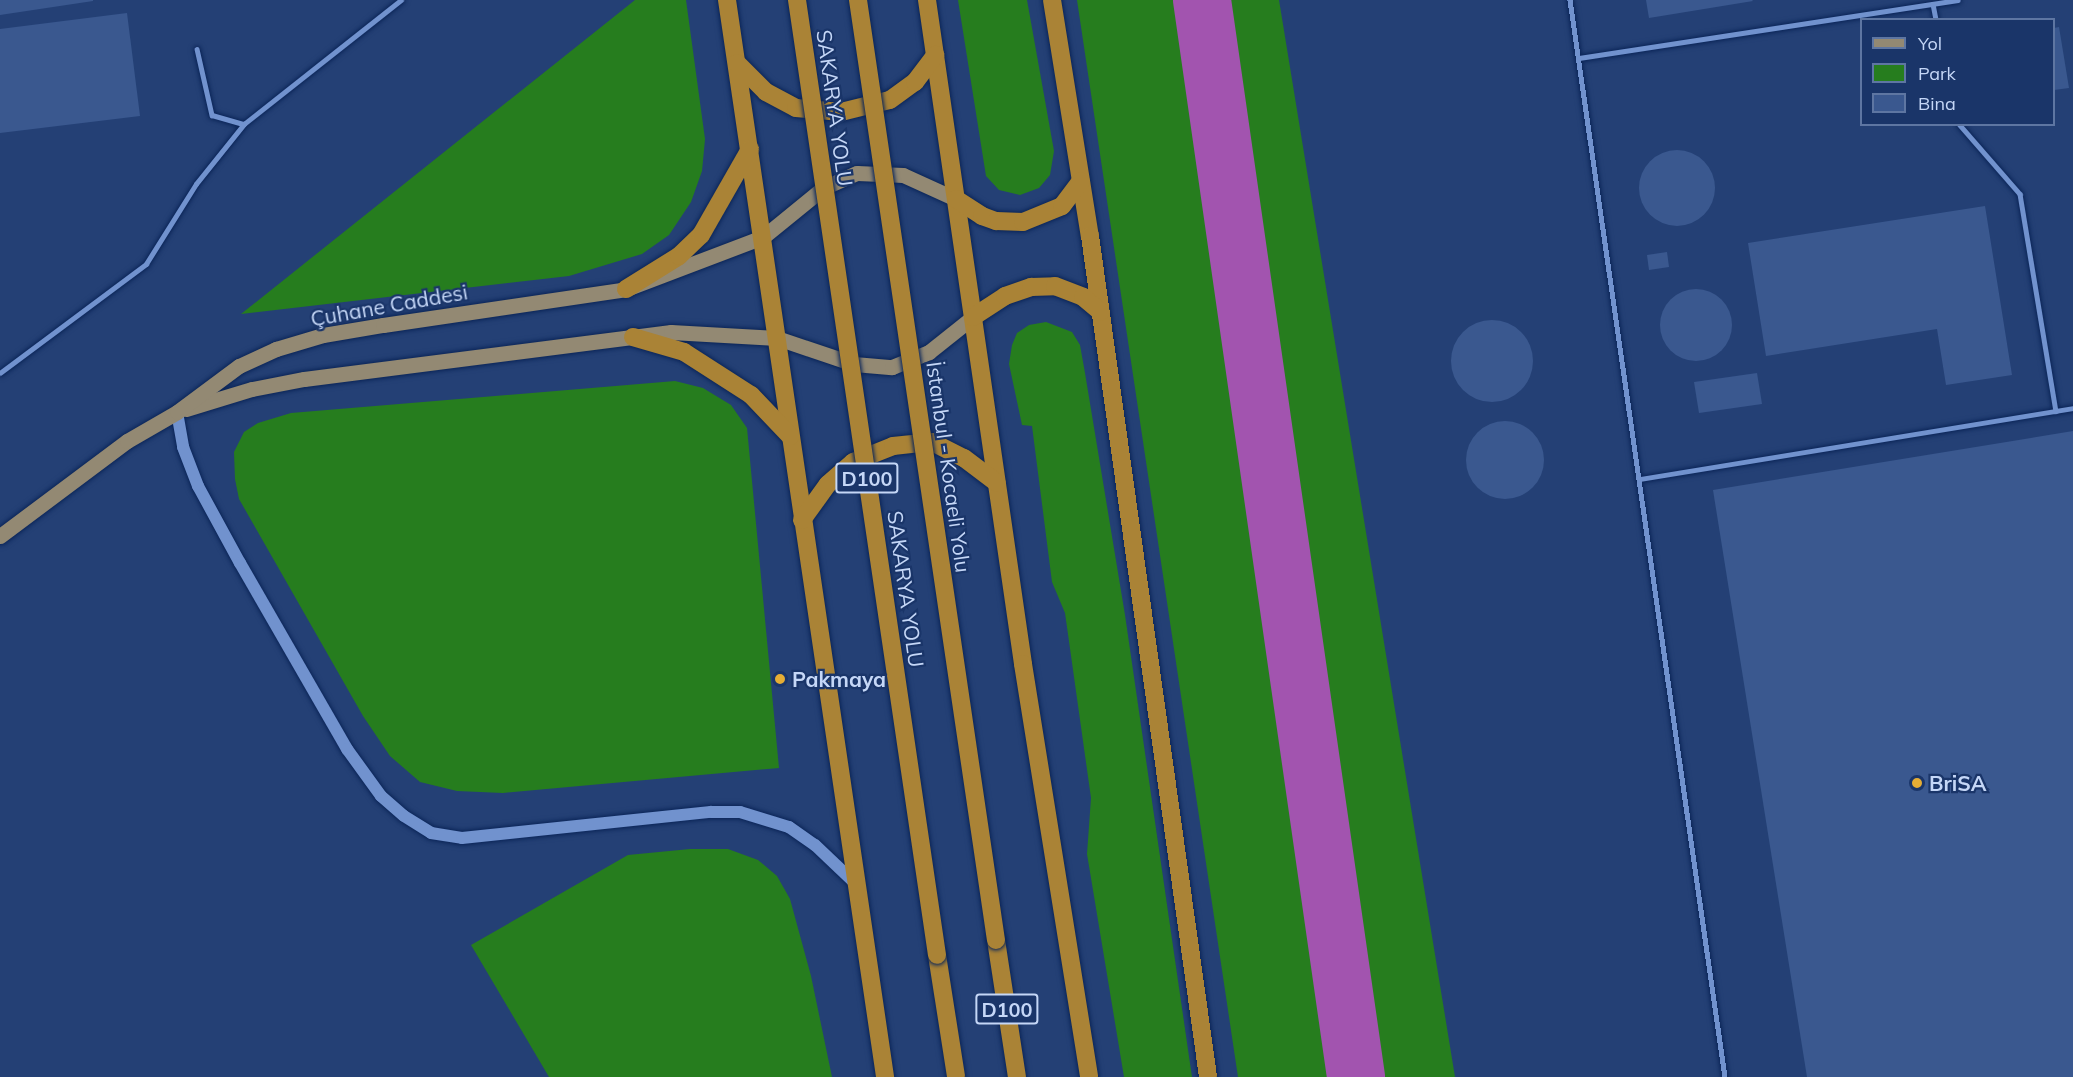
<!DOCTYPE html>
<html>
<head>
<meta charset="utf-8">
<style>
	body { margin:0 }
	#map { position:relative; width:2073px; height:1077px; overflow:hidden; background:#244075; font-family:Mulish,sans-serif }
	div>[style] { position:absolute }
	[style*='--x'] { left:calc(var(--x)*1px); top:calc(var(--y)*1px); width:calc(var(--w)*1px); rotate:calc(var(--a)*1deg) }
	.green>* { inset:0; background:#267d1e }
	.river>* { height:58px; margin:-29px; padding:0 29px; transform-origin:29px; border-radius:29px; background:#a254af }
	.building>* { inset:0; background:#3a588f }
	.round { border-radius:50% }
	.roads { filter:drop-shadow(0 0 2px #0b2558) drop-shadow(0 0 2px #0b2558) }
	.lane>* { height:4.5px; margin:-2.25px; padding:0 2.25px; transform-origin:2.25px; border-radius:2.25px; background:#7192ce }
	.secondary>* { height:12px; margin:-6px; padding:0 6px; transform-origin:6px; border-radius:6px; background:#7192ce }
	.primary>* { height:15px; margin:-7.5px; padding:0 7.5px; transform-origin:7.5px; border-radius:7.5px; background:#938973 }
	.highway>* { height:18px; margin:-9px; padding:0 9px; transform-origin:9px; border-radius:9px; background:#aa8336 }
	.bridges { filter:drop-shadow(0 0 2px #0b2558) drop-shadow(0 0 2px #0b2558) }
	.highway-bridge>* { height:18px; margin:-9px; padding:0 9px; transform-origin:9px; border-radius:9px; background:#aa8336 }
	.dots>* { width:16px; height:16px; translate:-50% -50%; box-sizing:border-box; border:3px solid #1a3569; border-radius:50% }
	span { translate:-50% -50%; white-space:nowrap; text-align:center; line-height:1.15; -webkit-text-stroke:4.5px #1a3569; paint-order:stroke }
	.shield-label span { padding:2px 4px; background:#1a3569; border:2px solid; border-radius:4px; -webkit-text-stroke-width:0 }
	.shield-label { font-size:20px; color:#c5d7f7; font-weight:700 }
	.street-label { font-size:21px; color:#c5d7f7 }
	.poi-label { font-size:21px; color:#c5d7f7; font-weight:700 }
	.left { translate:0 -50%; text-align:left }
	.legend { position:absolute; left:1860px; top:18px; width:195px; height:108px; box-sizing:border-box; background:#1a3569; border:2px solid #5e76a2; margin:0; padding:8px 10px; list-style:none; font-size:18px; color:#c5d7f7 }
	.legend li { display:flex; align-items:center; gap:12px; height:30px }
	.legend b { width:30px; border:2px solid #5e76a2 }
</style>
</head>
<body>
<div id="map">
	<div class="green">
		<div style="clip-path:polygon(635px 0,686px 0,705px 139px,702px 171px,691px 202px,669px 235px,642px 254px,569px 276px,241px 314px)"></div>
		<div style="clip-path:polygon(958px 0,1027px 0,1054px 151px,1050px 175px,1039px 188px,1020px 195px,999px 190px,986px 176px)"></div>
		<div style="clip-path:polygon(1077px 0,1279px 0,1455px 1077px,1238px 1077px)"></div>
		<div style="clip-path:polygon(1046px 322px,1072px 332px,1080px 345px,1085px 373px,1125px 615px,1192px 1077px,1124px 1077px,1087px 854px,1091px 798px,1065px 613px,1052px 582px,1032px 426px,1022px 425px,1009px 364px,1012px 345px,1017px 333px,1029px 325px)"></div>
		<div style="clip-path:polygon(675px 381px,703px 388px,731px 405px,747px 428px,779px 768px,503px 793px,457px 791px,420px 782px,390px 756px,363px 716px,239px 499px,235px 479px,234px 452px,244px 432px,258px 423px,291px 413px)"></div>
		<div style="clip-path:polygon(690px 849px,728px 849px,758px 860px,777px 876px,790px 899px,811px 976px,832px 1077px,549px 1077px,471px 945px,628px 855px)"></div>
	</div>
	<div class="river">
		<div style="--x:1202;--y:0;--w:1088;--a:81.86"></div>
	</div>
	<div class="building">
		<div style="clip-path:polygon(0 0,93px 0,93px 1px,0 15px)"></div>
		<div style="clip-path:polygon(1646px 0,1752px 0,1753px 1px,1649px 18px)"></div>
		<div style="clip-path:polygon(127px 13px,140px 116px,0 133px,0 29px)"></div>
		<div style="clip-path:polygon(2059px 27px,2069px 88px,2054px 90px,2054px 28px)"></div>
		<div class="round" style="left:1639px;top:150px;width:76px;height:76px"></div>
		<div style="clip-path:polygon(1985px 206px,2012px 375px,1946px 385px,1937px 329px,1766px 356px,1748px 243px)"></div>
		<div style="clip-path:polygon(1667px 252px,1669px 267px,1649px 270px,1647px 255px)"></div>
		<div class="round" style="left:1660px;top:289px;width:72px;height:72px"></div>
		<div class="round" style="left:1451px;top:320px;width:82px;height:82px"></div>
		<div style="clip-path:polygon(1757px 373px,1762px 404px,1699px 413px,1694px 382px)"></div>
		<div class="round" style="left:1466px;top:421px;width:78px;height:78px"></div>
		<div style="clip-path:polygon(2073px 431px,2073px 1077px,1807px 1077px,1713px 490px)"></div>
	</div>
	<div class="roads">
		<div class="lane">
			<div style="--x:1570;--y:0;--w:1088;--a:81.81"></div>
			<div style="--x:1933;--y:4;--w:16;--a:79"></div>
			<div style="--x:197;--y:49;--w:68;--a:77.2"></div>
			<div style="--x:212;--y:115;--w:33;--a:16"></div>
			<div style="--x:1579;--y:58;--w:383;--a:-8.7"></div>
			<div style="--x:1959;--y:124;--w:93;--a:48.9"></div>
			<div style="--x:2020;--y:194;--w:220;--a:80.6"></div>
			<div style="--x:0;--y:373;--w:182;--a:-36.7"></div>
			<div style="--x:146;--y:264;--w:94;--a:-58"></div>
			<div style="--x:196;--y:184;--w:77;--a:-51.3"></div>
			<div style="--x:244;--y:124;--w:200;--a:-38.3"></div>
			<div style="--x:1640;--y:479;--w:439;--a:-9.3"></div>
		</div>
		<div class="secondary">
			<div style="--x:177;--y:412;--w:36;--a:80"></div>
			<div style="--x:183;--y:447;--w:42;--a:69"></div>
			<div style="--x:198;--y:486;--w:88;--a:61.4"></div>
			<div style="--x:240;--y:563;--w:215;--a:60.1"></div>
			<div style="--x:347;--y:749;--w:58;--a:54.1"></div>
			<div style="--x:381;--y:796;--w:30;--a:41"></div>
			<div style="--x:404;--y:816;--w:32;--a:32"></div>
			<div style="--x:431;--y:833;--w:31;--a:9"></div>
			<div style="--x:462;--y:838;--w:250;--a:-6"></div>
			<div style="--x:711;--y:812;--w:29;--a:0"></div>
			<div style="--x:740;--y:812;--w:51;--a:17"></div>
			<div style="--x:789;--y:827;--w:32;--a:35"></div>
			<div style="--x:815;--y:845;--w:57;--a:43.6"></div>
		</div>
		<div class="primary">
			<div style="--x:186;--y:409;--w:69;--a:-16.9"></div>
			<div style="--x:252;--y:389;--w:53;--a:-10.9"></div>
			<div style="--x:304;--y:379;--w:370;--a:-7.3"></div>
			<div style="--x:671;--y:332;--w:106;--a:3.2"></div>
			<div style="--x:777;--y:338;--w:81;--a:18.7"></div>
			<div style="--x:854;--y:364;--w:38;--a:5"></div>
			<div style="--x:892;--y:367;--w:40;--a:-22"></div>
			<div style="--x:929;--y:352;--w:56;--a:-38.5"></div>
			<div style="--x:0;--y:536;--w:159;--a:-36.8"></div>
			<div style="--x:127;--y:441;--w:58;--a:-30.1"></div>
			<div style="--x:177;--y:412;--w:77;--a:-36.6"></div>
			<div style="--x:239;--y:366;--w:41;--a:-24.7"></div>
			<div style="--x:276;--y:349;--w:49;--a:-16.6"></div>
			<div style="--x:323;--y:335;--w:61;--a:-9.5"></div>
			<div style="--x:383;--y:325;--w:246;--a:-8.4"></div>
			<div style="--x:626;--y:289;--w:147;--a:-20.8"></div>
			<div style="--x:763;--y:237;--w:77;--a:-39.2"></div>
			<div style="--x:823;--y:188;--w:37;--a:-24"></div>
			<div style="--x:857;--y:173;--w:46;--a:2.5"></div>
			<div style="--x:903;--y:175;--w:58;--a:24.4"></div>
		</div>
		<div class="highway">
			<div style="--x:727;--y:0;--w:1089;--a:81.65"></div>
			<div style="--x:927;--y:0;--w:671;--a:81.77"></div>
			<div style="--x:1023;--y:664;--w:418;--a:80.9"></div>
			<div style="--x:1052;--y:0;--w:239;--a:80.9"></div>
			<div style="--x:1090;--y:236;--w:849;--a:82.01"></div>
			<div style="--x:737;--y:63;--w:41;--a:45"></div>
			<div style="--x:766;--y:92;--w:34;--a:28"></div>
			<div style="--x:796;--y:108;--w:45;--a:5.1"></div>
			<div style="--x:841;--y:112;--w:50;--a:-13.8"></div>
			<div style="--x:890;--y:100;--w:31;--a:-36"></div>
			<div style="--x:915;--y:82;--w:34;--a:-53"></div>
			<div style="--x:956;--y:199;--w:31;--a:33"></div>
			<div style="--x:982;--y:216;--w:15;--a:20"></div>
			<div style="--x:996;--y:221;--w:27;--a:2"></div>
			<div style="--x:1023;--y:222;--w:42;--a:-22.3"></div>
			<div style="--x:1062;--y:206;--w:31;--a:-53"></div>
			<div style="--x:626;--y:289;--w:62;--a:-31.9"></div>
			<div style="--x:679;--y:256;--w:30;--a:-44"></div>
			<div style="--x:701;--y:235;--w:99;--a:-60.3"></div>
			<div style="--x:973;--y:317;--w:38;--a:-33"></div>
			<div style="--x:1005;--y:296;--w:28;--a:-19"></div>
			<div style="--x:1031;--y:287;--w:24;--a:-2"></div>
			<div style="--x:1055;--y:286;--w:30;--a:21"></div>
			<div style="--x:1083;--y:297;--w:23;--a:40"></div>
			<div style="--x:633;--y:337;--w:53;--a:16.4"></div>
			<div style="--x:684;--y:352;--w:80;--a:32.7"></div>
			<div style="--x:751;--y:395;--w:57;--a:46.4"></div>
			<div style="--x:802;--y:520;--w:44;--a:-54.2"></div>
			<div style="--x:828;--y:484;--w:33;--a:-41"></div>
			<div style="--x:853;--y:462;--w:43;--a:-21.8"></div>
			<div style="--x:893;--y:446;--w:39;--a:-6"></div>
			<div style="--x:932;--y:442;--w:36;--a:27"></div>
			<div style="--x:964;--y:458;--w:41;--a:37.1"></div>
			<div style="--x:996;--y:940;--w:139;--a:81.3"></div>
			<div style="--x:937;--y:955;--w:123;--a:81.1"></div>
		</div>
	</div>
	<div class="bridges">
		<div class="highway-bridge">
			<div style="--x:797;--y:0;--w:965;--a:81.66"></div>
			<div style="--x:858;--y:0;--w:950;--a:81.65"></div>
		</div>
	</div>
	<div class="dots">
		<div style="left:780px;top:679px;background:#e5ad35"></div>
		<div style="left:1917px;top:783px;background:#e5ad35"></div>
	</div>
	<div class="shield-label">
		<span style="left:867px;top:478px">D100</span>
		<span style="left:1007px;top:1009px">D100</span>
	</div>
	<div class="street-label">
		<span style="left:835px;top:108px;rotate:82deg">SAKARYA YOLU</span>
		<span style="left:389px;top:305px;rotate:-10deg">Çuhane Caddesi</span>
		<span style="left:949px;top:467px;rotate:82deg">İstanbul - Kocaeli Yolu</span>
		<span style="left:906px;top:589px;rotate:82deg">SAKARYA YOLU</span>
	</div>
	<div class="poi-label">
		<span class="left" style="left:792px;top:679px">Pakmaya</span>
		<span class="left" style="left:1929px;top:783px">BriSA</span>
	</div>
	<ul class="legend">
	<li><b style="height:8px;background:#938973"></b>Yol</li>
	<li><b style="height:16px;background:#267d1e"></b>Park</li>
	<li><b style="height:16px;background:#3a588f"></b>Bina</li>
	</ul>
</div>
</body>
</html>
